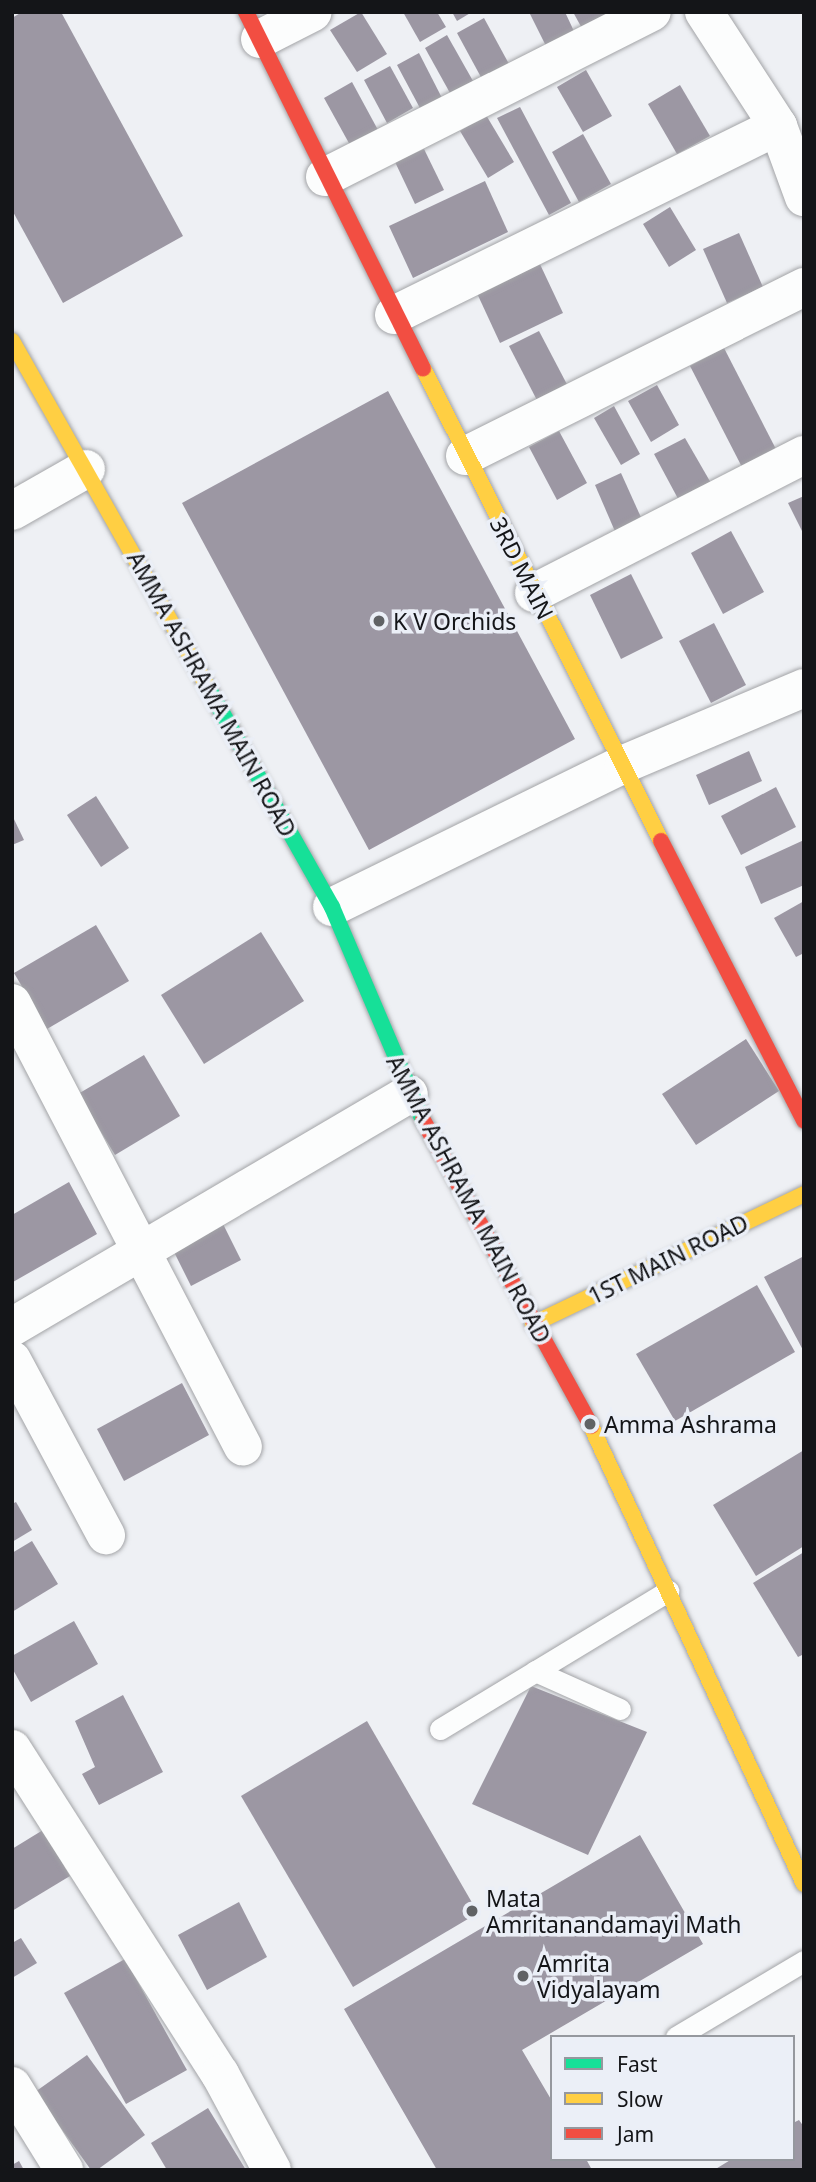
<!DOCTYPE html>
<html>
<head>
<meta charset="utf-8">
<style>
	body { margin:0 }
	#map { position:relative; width:816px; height:2182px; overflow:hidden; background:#eef0f4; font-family:"Noto Sans",sans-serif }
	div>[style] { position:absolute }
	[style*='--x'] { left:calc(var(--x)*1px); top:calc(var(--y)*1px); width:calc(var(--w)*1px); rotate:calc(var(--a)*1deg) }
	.building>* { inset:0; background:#9c97a3 }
	.roads { filter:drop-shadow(0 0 2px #a3a4a7) drop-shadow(0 0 2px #a3a4a7) }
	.lane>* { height:21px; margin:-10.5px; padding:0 10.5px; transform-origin:10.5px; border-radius:10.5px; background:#fcfdfd }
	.street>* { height:38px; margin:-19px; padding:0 19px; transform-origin:19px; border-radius:19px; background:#fcfdfd }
	.fast>* { height:16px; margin:-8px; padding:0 8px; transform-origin:8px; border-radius:8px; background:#16e098 }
	.slow>* { height:16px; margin:-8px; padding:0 8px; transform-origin:8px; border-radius:8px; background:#ffcf43 }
	.jam>* { height:16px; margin:-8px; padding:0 8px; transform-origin:8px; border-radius:8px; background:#f24e42 }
	.dots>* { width:19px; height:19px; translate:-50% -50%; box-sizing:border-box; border:4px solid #ebeff7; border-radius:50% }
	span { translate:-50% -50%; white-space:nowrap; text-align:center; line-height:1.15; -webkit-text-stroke:7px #ebeff7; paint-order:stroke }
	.street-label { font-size:23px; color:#141518 }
	.poi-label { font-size:23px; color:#141518 }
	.left { translate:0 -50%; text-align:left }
	.frame { position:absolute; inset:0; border:14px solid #141518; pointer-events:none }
	.legend { position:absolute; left:550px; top:2035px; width:245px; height:126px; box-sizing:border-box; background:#ebeff7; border:2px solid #95989e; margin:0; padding:9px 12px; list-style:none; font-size:21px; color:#141518 }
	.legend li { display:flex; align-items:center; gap:14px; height:35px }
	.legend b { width:35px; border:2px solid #95989e }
</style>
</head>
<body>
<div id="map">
	<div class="building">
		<div style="clip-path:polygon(22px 12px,61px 12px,183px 236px,63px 303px,12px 210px,12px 18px)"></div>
		<div style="clip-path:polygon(361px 12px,387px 54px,357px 72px,330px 30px)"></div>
		<div style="clip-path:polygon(403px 12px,437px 12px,446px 27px,420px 42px)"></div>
		<div style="clip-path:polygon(452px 12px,472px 12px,457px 21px)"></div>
		<div style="clip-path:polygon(529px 12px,565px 12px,579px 42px,551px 56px)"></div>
		<div style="clip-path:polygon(573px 12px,606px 12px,609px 17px,584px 32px)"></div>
		<div style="clip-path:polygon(484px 18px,509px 64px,482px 79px,457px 33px)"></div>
		<div style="clip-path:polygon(447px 35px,473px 81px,450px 93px,425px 48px)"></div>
		<div style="clip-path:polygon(419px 53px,442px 98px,421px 110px,397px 65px)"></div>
		<div style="clip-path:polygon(390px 66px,413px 108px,387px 123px,364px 80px)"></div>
		<div style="clip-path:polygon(586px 70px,612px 116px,583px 132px,557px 87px)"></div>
		<div style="clip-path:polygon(352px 82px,378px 130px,350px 145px,324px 98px)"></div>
		<div style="clip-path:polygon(680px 85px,710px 136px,677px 154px,648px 104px)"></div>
		<div style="clip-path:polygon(520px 107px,571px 203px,549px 215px,497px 118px)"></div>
		<div style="clip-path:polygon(486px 115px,514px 162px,488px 178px,460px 131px)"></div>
		<div style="clip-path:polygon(583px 134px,611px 184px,579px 202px,552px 152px)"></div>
		<div style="clip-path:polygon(424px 149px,444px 190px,415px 204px,395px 162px)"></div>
		<div style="clip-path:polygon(485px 181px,508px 232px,413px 278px,389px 226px)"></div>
		<div style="clip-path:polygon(670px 207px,696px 250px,669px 267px,643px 224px)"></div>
		<div style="clip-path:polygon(739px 233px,763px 287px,727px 303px,703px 249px)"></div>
		<div style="clip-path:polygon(538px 260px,563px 313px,500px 343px,475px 289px)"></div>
		<div style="clip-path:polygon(539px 331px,571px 392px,541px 408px,509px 346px)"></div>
		<div style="clip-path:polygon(724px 348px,778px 453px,744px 471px,690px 366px)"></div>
		<div style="clip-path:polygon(657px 385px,679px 425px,651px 442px,628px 401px)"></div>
		<div style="clip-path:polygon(388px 391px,575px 739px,369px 850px,182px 503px)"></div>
		<div style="clip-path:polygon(614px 406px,640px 454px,621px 465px,594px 418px)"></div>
		<div style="clip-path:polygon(559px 431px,587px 483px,557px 500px,529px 447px)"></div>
		<div style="clip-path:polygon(685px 438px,715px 490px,683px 508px,654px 454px)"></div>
		<div style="clip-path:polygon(621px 473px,644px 524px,617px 536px,595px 485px)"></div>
		<div style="clip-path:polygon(804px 496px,804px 535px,788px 503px)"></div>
		<div style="clip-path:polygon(731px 531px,764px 592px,723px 614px,691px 553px)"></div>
		<div style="clip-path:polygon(631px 574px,663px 638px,621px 659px,590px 595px)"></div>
		<div style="clip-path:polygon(714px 623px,746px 685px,711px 703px,679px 641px)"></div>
		<div style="clip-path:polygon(749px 751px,762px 781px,709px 805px,696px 775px)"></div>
		<div style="clip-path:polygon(776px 787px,796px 827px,741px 855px,721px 816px)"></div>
		<div style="clip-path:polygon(96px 796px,129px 848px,101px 867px,67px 815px)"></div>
		<div style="clip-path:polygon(12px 815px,24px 840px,12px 845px)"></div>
		<div style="clip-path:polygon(804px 840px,804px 885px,761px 904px,745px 867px)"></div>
		<div style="clip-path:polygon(804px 901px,804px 953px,796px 957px,774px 918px)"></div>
		<div style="clip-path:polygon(96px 925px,129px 981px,47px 1029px,14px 973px)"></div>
		<div style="clip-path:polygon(261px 932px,304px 1001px,204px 1064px,161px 995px)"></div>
		<div style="clip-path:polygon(746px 1039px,779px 1091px,696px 1145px,662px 1094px)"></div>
		<div style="clip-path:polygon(144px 1055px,180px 1116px,115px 1155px,78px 1094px)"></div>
		<div style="clip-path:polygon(69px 1182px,97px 1234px,13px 1282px,12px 1215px)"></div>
		<div style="clip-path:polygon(220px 1218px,241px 1260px,191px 1286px,170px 1244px)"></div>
		<div style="clip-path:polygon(804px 1256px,804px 1352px,764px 1277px)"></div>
		<div style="clip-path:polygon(757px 1285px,795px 1352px,675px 1421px,636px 1354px)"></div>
		<div style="clip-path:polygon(182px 1383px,209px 1435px,124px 1481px,97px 1429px)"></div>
		<div style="clip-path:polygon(804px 1450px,804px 1546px,756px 1576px,713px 1505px)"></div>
		<div style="clip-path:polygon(16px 1502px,32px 1530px,12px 1542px,12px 1504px)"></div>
		<div style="clip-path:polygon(32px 1541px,58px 1584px,12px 1612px,12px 1553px)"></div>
		<div style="clip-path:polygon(804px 1552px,804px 1654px,798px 1657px,753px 1583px)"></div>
		<div style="clip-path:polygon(74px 1621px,98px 1664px,31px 1702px,12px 1668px,12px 1656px)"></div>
		<div style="clip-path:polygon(531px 1686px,647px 1732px,588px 1855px,472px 1804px)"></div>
		<div style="clip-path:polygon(123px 1695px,163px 1772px,99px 1805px,82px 1774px,95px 1767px,75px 1721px)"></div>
		<div style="clip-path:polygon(367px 1721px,478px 1913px,353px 1987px,241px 1796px)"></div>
		<div style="clip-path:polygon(43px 1830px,70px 1876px,12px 1911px,12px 1849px)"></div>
		<div style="clip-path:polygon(640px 1835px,703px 1944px,522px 2050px,552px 2101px,552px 2159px,586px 2159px,592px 2170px,437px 2170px,344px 2009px)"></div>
		<div style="clip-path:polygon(239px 1902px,267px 1957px,207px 1990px,178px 1935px)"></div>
		<div style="clip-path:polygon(21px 1938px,37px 1963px,12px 1978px,12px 1943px)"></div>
		<div style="clip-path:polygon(125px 1959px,187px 2070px,126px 2104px,64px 1993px)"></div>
		<div style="clip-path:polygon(87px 2055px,145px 2135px,97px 2170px,91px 2170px,35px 2092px)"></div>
		<div style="clip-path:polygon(208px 2108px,246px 2170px,167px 2170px,151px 2143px)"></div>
		<div style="clip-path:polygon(799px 2120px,804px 2127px,804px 2170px,714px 2170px,732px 2159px,793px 2159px,793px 2123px)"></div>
		<div style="clip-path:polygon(19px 2161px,24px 2170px,12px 2170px,12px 2165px)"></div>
	</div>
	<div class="roads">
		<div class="lane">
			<div style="--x:535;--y:1671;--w:93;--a:24.1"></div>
			<div style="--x:440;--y:1729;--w:267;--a:-31.2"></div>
			<div style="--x:676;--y:2037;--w:149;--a:-30.7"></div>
		</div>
		<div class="street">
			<div style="--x:704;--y:12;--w:136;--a:57"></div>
			<div style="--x:778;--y:126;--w:76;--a:69.9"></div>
			<div style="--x:260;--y:39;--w:59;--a:-27"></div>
			<div style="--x:325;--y:177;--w:366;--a:-26.8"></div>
			<div style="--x:394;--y:315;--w:428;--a:-26.2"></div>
			<div style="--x:465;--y:456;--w:379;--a:-26.5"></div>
			<div style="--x:12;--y:511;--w:85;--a:-29.6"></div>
			<div style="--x:534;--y:593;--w:303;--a:-27.1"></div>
			<div style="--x:332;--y:907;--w:325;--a:-26.1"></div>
			<div style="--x:624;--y:764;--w:195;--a:-22.9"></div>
			<div style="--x:12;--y:1003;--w:500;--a:62.5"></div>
			<div style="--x:12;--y:1327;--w:460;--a:-30.4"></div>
			<div style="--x:12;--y:1360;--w:199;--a:61.8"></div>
			<div style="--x:12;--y:1749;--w:386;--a:57.4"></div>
			<div style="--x:220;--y:2074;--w:109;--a:61.6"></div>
			<div style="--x:12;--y:2086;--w:99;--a:58.2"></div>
		</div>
		<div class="fast">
			<div style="--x:207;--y:686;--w:254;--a:60.5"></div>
			<div style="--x:332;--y:907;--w:232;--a:66.9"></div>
		</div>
		<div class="slow">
			<div style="--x:12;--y:341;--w:396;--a:60.5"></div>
			<div style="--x:423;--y:368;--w:530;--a:63.29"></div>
			<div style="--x:533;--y:1324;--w:301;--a:-25.6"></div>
			<div style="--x:591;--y:1426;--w:505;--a:65.06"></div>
		</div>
		<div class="jam">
			<div style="--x:246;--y:12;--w:398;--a:63.6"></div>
			<div style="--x:661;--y:841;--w:314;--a:62.9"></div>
			<div style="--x:423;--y:1120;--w:349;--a:61.2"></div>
		</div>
	</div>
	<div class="dots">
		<div style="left:379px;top:621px;background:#606265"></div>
		<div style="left:590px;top:1424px;background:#606265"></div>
		<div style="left:472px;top:1911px;background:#606265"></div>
		<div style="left:523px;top:1976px;background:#606265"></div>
	</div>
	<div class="street-label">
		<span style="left:522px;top:568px;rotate:63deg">3RD MAIN</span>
		<span style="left:212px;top:694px;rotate:61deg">AMMA ASHRAMA MAIN ROAD</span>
		<span style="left:469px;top:1199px;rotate:62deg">AMMA ASHRAMA MAIN ROAD</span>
		<span style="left:668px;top:1259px;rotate:-26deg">1ST MAIN ROAD</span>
	</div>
	<div class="poi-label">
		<span class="left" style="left:393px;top:621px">K V Orchids</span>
		<span class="left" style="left:604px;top:1424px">Amma Ashrama</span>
		<span class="left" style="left:486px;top:1911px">Mata<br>Amritanandamayi Math</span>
		<span class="left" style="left:537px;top:1976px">Amrita<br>Vidyalayam</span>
	</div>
	<div class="frame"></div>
	<ul class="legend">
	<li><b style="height:9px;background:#16e098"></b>Fast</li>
	<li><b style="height:9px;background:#ffcf43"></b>Slow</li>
	<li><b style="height:9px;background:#f24e42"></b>Jam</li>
	</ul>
</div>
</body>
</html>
